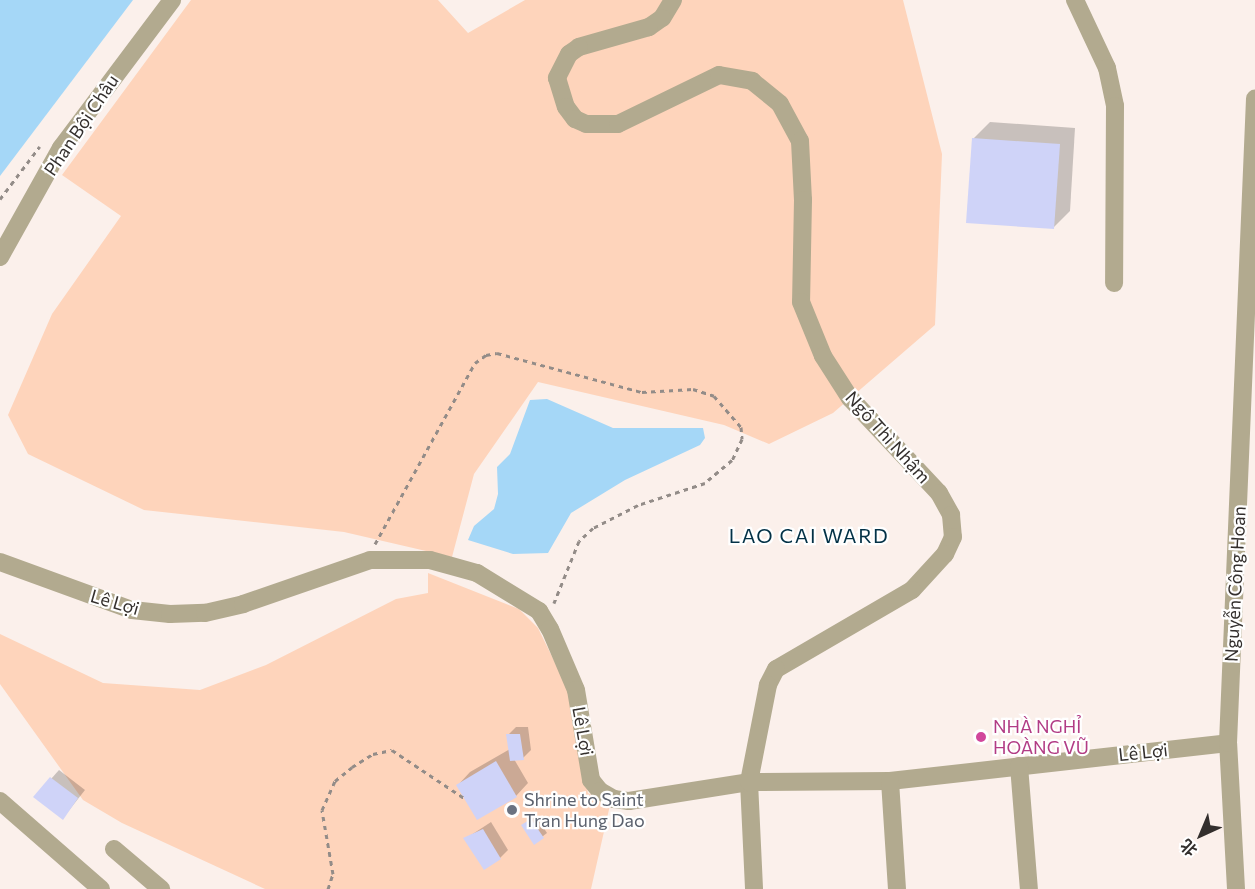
<!DOCTYPE html>
<html>
<head>
<meta charset="utf-8">
<style>
	body { margin:0 }
	#map { position:relative; width:1255px; height:889px; overflow:hidden; background:#fbf0eb; font-family:Commissioner,"Noto Sans SC",sans-serif }
	div>[style] { position:absolute }
	[style*='--x'] { left:calc(var(--x)*1px); top:calc(var(--y)*1px); width:calc(var(--w)*1px); rotate:calc(var(--a)*1deg) }
	.green>* { inset:0; background:#fed4bb }
	.water>* { inset:0; background:#a5d7f7 }
	.shadow>* { inset:0; background:#0003 }
	.building>* { inset:0; background:#cfd3f8 }
	.path>* { height:3px; margin-top:-1.5px; transform-origin:0; background:repeating-linear-gradient(90deg,#938c88 0 4.5px,transparent 0 9px) }
	.minor>* { height:18px; margin:-9px; padding:0 9px; transform-origin:9px; border-radius:9px; background:#b2aa8f }
	.dots>* { width:16px; height:16px; translate:-50% -50%; box-sizing:border-box; border:3px solid #fff; border-radius:50% }
	span { translate:-50% -50%; white-space:nowrap; text-align:center; line-height:1.15; -webkit-text-stroke:4.5px #fff; paint-order:stroke }
	.street-label { font-size:18px; color:#332f2d }
	.hotel-label { font-size:18px; color:#b23c85 }
	.left { translate:0 -50%; text-align:left }
	.worship-label { font-size:18px; color:#5b616d }
	.neighbourhood-label { font-size:20px; color:#033146; letter-spacing:1.5px }
	.north { position:absolute; left:1171px; top:805px; width:60px; height:60px; -webkit-text-stroke:4px #fff; paint-order:stroke; rotate:224deg; font-size:16px; font-weight:700; line-height:24px; text-align:center; color:#332f2d }
	.north::after { content:''; display:block; margin:auto; width:21px; height:27px; background:#332f2d; clip-path:polygon(50% 0,100% 100%,50% 72%,0 100%) }
</style>
</head>
<body>
<div id="map">
	<div class="green">
		<div style="clip-path:polygon(191px 0,438px 0,468px 33px,525px 0,903px 0,942px 154px,935px 325px,833px 413px,769px 444px,724px 425px,538px 382px,474px 474px,452px 557px,344px 532px,144px 510px,28px 454px,8px 415px,52px 314px,121px 216px,62px 175px)"></div>
		<div style="clip-path:polygon(428px 573px,519px 609px,538px 628px,569px 691px,588px 793px,610px 805px,591px 889px,265px 889px,122px 823px,83px 800px,0 684px,0 634px,103px 683px,200px 690px,266px 665px,396px 599px,428px 593px)"></div>
	</div>
	<div class="water">
		<div style="clip-path:polygon(0 0,133px 0,0 176px)"></div>
		<div style="clip-path:polygon(547px 399px,613px 428px,703px 428px,705px 438px,700px 445px,625px 480px,571px 513px,548px 553px,513px 554px,468px 540px,474px 526px,494px 509px,498px 494px,497px 467px,510px 454px,530px 400px)"></div>
	</div>
	<div class="shadow">
		<div style="clip-path:polygon(990px 122px,1075px 128px,1070px 211px,1053px 228px,973px 139px)"></div>
		<div style="clip-path:polygon(516px 727px,528px 727px,531px 750px,523px 758px,514px 759px,528px 783px,516px 796px,458px 785px,470px 772px,510px 749px,508px 735px)"></div>
		<div style="clip-path:polygon(59px 770px,85px 790px,63px 818px,51px 779px)"></div>
		<div style="clip-path:polygon(536px 816px,547px 833px,534px 843px,523px 825px)"></div>
		<div style="clip-path:polygon(491px 822px,508px 850px,500px 858px,465px 839px)"></div>
	</div>
	<div class="building">
		<div style="clip-path:polygon(972px 138px,1060px 144px,1054px 229px,966px 223px)"></div>
		<div style="clip-path:polygon(506px 734px,520px 734px,524px 760px,510px 761px)"></div>
		<div style="clip-path:polygon(496px 761px,517px 797px,477px 820px,456px 785px)"></div>
		<div style="clip-path:polygon(50px 777px,78px 798px,63px 820px,33px 797px)"></div>
		<div style="clip-path:polygon(531px 819px,544px 838px,534px 845px,521px 825px)"></div>
		<div style="clip-path:polygon(483px 829px,501px 859px,484px 870px,463px 838px)"></div>
	</div>
	<div class="path">
		<div style="--x:0;--y:199;--w:66;--a:-53"></div>
		<div style="--x:375;--y:544;--w:207;--a:-61.1"></div>
		<div style="--x:475;--y:363;--w:14;--a:-36"></div>
		<div style="--x:486;--y:355;--w:11;--a:-10"></div>
		<div style="--x:497;--y:353;--w:150;--a:15.1"></div>
		<div style="--x:642;--y:392;--w:51;--a:-3.4"></div>
		<div style="--x:693;--y:389;--w:22;--a:18"></div>
		<div style="--x:714;--y:396;--w:41;--a:48.9"></div>
		<div style="--x:741;--y:427;--w:12;--a:85"></div>
		<div style="--x:742;--y:439;--w:23;--a:115"></div>
		<div style="--x:732;--y:460;--w:35;--a:140"></div>
		<div style="--x:705;--y:483;--w:71;--a:161.8"></div>
		<div style="--x:638;--y:505;--w:51;--a:152.9"></div>
		<div style="--x:593;--y:528;--w:19;--a:137"></div>
		<div style="--x:579;--y:541;--w:67;--a:112"></div>
		<div style="--x:328;--y:889;--w:16;--a:-72"></div>
		<div style="--x:333;--y:874;--w:65;--a:-99.8"></div>
		<div style="--x:322;--y:810;--w:32;--a:-66"></div>
		<div style="--x:335;--y:781;--w:22;--a:-39"></div>
		<div style="--x:352;--y:767;--w:25;--a:-32"></div>
		<div style="--x:373;--y:754;--w:19;--a:-12"></div>
		<div style="--x:392;--y:750;--w:87;--a:33.7"></div>
	</div>
	<div class="minor">
		<div style="--x:673;--y:0;--w:21;--a:121"></div>
		<div style="--x:662;--y:18;--w:16;--a:145"></div>
		<div style="--x:649;--y:27;--w:73;--a:164.1"></div>
		<div style="--x:579;--y:47;--w:12;--a:145"></div>
		<div style="--x:569;--y:54;--w:27;--a:117"></div>
		<div style="--x:557;--y:78;--w:30;--a:73"></div>
		<div style="--x:566;--y:107;--w:15;--a:53"></div>
		<div style="--x:575;--y:119;--w:12;--a:24"></div>
		<div style="--x:586;--y:124;--w:32;--a:0"></div>
		<div style="--x:618;--y:124;--w:112;--a:-25.9"></div>
		<div style="--x:719;--y:75;--w:34;--a:10"></div>
		<div style="--x:752;--y:81;--w:36;--a:39"></div>
		<div style="--x:780;--y:104;--w:42;--a:61.6"></div>
		<div style="--x:800;--y:141;--w:59;--a:87.1"></div>
		<div style="--x:803;--y:200;--w:102;--a:91.1"></div>
		<div style="--x:801;--y:302;--w:58;--a:67.8"></div>
		<div style="--x:823;--y:356;--w:50;--a:57.3"></div>
		<div style="--x:850;--y:398;--w:130;--a:46.9"></div>
		<div style="--x:939;--y:493;--w:25;--a:61"></div>
		<div style="--x:951;--y:515;--w:22;--a:85"></div>
		<div style="--x:953;--y:537;--w:19;--a:115"></div>
		<div style="--x:945;--y:554;--w:49;--a:132.5"></div>
		<div style="--x:912;--y:590;--w:157;--a:149.8"></div>
		<div style="--x:776;--y:669;--w:18;--a:117"></div>
		<div style="--x:768;--y:685;--w:99;--a:101.1"></div>
		<div style="--x:749;--y:782;--w:107;--a:87.3"></div>
		<div style="--x:1075;--y:0;--w:75;--a:64.8"></div>
		<div style="--x:1107;--y:68;--w:39;--a:78"></div>
		<div style="--x:1115;--y:106;--w:177;--a:90.3"></div>
		<div style="--x:0;--y:257;--w:125;--a:-60.8"></div>
		<div style="--x:61;--y:148;--w:185;--a:-53.1"></div>
		<div style="--x:0;--y:562;--w:140;--a:20"></div>
		<div style="--x:132;--y:610;--w:38;--a:6"></div>
		<div style="--x:170;--y:614;--w:35;--a:-2"></div>
		<div style="--x:205;--y:613;--w:39;--a:-13"></div>
		<div style="--x:243;--y:604;--w:134;--a:-19.1"></div>
		<div style="--x:370;--y:560;--w:60;--a:0"></div>
		<div style="--x:430;--y:560;--w:49;--a:15.5"></div>
		<div style="--x:477;--y:573;--w:73;--a:31.5"></div>
		<div style="--x:539;--y:611;--w:21;--a:59"></div>
		<div style="--x:550;--y:629;--w:66;--a:66.9"></div>
		<div style="--x:576;--y:690;--w:91;--a:80.5"></div>
		<div style="--x:591;--y:780;--w:14;--a:51"></div>
		<div style="--x:600;--y:791;--w:16;--a:30"></div>
		<div style="--x:614;--y:799;--w:15;--a:8"></div>
		<div style="--x:629;--y:801;--w:121;--a:-9"></div>
		<div style="--x:749;--y:782;--w:141;--a:-0.4"></div>
		<div style="--x:890;--y:781;--w:340;--a:-6.4"></div>
		<div style="--x:1019;--y:766;--w:123;--a:85.4"></div>
		<div style="--x:890;--y:781;--w:108;--a:86.3"></div>
		<div style="--x:0;--y:801;--w:134;--a:41.1"></div>
		<div style="--x:114;--y:849;--w:62;--a:40.4"></div>
		<div style="--x:1236;--y:889;--w:146;--a:-93.1"></div>
		<div style="--x:1228;--y:743;--w:645;--a:-87.6"></div>
	</div>
	<div class="dots">
		<div style="left:981px;top:737px;background:#d1479c"></div>
		<div style="left:512px;top:810px;background:#6b7280"></div>
	</div>
	<div class="street-label">
		<span style="left:81px;top:125px;rotate:-56deg">Phan Bội Châu</span>
		<span style="left:888px;top:437px;rotate:48deg">Ngô Thì Nhậm</span>
		<span style="left:1235px;top:584px;rotate:-87deg">Nguyễn Công Hoan</span>
		<span style="left:115px;top:602px;rotate:16deg">Lê Lợi</span>
		<span style="left:583px;top:731px;rotate:80deg">Lê Lợi</span>
		<span style="left:1143px;top:752px;rotate:-6deg">Lê Lợi</span>
	</div>
	<div class="hotel-label">
		<span class="left" style="left:993px;top:737px">NHÀ NGHỈ<br>HOÀNG VŨ</span>
	</div>
	<div class="worship-label">
		<span class="left" style="left:524px;top:810px">Shrine to Saint<br>Tran Hung Dao</span>
	</div>
	<div class="neighbourhood-label">
		<span style="left:809px;top:535px">LAO CAI WARD</span>
	</div>
	<div class="north">北</div>
</div>
</body>
</html>
